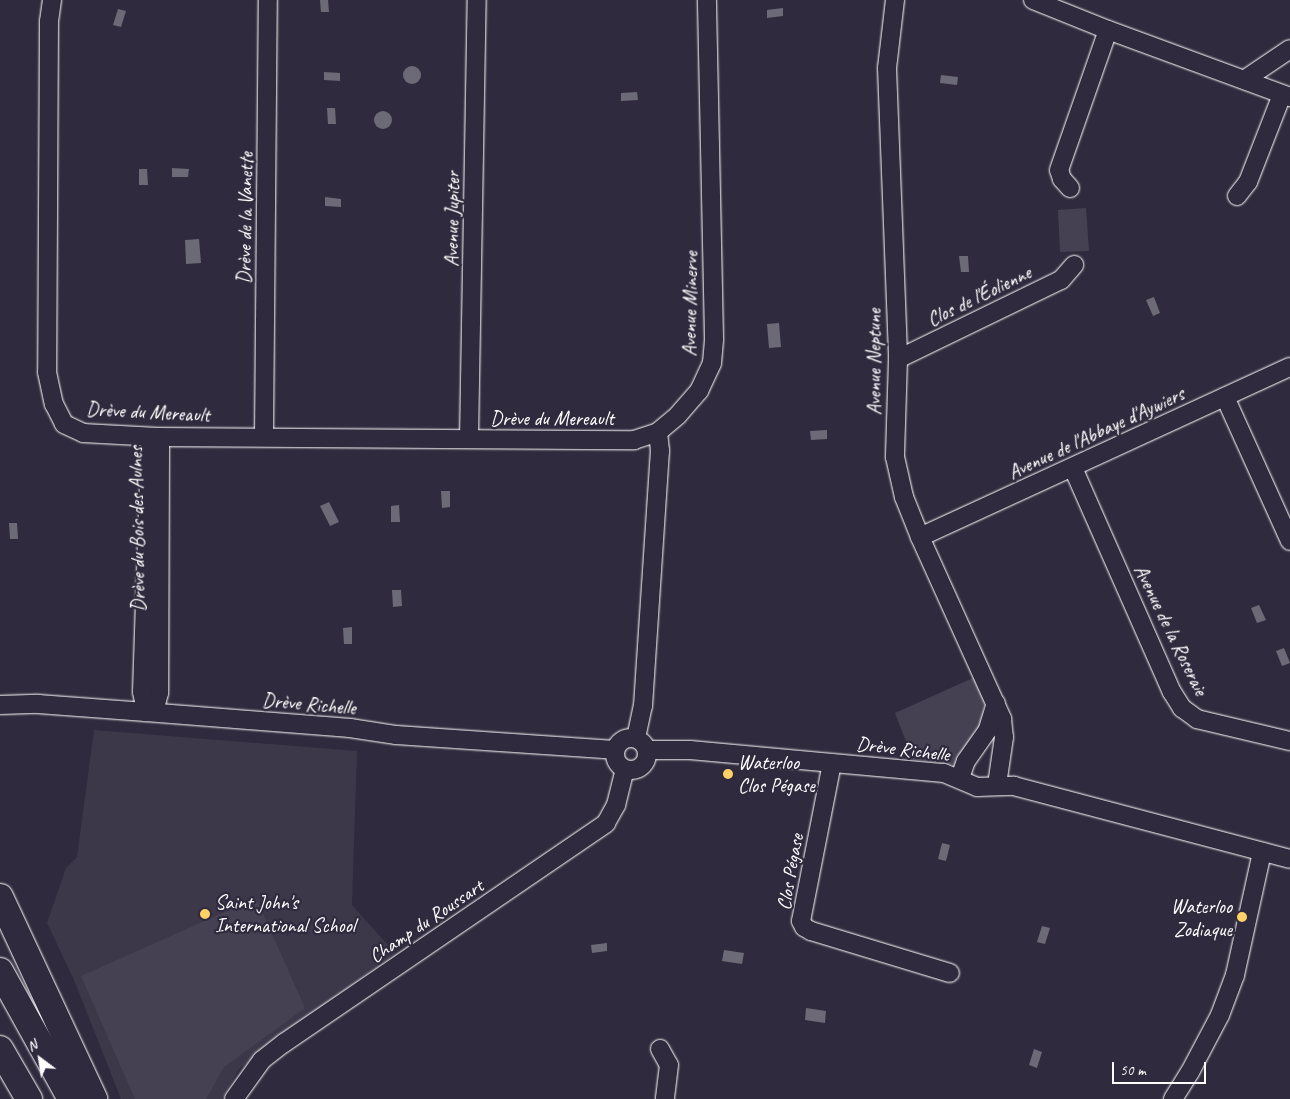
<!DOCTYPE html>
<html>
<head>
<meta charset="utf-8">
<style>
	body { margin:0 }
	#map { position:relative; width:1290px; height:1099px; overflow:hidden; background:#2f2a3d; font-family:Caveat,sans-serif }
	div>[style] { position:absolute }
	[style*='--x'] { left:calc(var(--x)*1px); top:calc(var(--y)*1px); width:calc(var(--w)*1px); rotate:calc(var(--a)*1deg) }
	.built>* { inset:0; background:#3c3749 }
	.green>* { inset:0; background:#464152 }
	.water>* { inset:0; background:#6d6a77 }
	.round { border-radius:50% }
	.roads { filter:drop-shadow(0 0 1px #fff) drop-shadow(0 0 1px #fff) }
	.minor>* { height:18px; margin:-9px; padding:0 9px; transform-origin:9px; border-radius:9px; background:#2f2a3d }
	.minor>.ring { margin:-9px; padding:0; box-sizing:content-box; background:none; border:18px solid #2f2a3d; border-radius:50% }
	.highway>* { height:26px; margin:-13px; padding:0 13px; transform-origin:13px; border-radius:13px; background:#2f2a3d }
	.dots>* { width:14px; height:14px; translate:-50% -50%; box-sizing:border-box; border:2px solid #2f2a3d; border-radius:50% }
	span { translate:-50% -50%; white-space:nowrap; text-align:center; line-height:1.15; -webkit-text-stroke:4.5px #2f2a3d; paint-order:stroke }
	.street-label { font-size:20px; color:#fff }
	.poi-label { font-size:20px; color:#fff }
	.left { translate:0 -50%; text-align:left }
	.right { translate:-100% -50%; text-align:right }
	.north { position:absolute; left:15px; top:1034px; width:50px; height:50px; -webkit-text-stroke:4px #2f2a3d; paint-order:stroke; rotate:329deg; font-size:14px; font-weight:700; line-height:20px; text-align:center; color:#fff }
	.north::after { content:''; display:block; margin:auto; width:18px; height:22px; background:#fff; clip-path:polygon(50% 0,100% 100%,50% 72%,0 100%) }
	.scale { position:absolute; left:1112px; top:1062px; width:94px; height:22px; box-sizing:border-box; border:2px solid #fff; border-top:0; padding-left:6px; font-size:15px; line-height:18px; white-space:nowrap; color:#fff; -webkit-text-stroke:4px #2f2a3d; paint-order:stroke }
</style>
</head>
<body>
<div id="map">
	<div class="built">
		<div style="clip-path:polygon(94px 730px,357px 751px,352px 905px,395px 953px,239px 1069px,222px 1099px,121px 1099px,74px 980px,47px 923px,66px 868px,77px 857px)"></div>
	</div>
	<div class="green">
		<div style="clip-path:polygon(1086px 208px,1089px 251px,1060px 252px,1058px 210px)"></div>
		<div style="clip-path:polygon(975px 677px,984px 697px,983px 719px,978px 732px,957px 765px,913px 759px,895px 713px)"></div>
		<div style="clip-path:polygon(256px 898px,305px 1008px,224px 1067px,206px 1099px,135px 1099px,81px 976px)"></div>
	</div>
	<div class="water">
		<div style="clip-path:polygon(320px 0,328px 0,329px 12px,321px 12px)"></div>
		<div style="clip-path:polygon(783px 8px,783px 16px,767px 18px,767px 10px)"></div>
		<div style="clip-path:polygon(118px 9px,126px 11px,121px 27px,113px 25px)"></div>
		<div class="round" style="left:403px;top:66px;width:18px;height:18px"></div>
		<div style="clip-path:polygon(324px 72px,340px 73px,340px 81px,324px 80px)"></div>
		<div style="clip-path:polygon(941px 75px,958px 77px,957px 85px,940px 83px)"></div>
		<div style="clip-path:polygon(637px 92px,638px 100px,621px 101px,621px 93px)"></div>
		<div style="clip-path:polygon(327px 108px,335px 108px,336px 124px,328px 124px)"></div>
		<div class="round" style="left:374px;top:111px;width:18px;height:18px"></div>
		<div style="clip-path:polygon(172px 168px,189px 169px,188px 177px,172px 177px)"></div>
		<div style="clip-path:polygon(139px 169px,147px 169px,148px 185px,139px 185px)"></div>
		<div style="clip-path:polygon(325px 197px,341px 199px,341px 207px,325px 206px)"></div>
		<div style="clip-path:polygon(199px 239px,201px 263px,186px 264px,185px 240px)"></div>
		<div style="clip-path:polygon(959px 256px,968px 256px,969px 272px,961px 272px)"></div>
		<div style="clip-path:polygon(1154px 297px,1160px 313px,1153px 316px,1146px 300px)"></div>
		<div style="clip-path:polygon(779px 323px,781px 347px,769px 348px,767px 324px)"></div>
		<div style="clip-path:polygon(827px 430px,827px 439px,811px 440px,810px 431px)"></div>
		<div style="clip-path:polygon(441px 491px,450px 491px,450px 507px,442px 508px)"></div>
		<div style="clip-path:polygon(329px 502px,339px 522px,330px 526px,320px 506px)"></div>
		<div style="clip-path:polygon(399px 505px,400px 522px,391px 522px,391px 506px)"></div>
		<div style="clip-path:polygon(9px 523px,17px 523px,18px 539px,10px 539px)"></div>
		<div style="clip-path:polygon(392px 590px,401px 590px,402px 606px,393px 607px)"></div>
		<div style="clip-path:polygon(1259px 605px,1266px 620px,1257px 623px,1251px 608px)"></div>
		<div style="clip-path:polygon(352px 627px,352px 644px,344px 644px,343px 628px)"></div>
		<div style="clip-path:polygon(1284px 648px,1290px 663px,1282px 666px,1276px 651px)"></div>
		<div style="clip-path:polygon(942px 843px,950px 845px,946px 861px,938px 859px)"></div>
		<div style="clip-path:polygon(1042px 926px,1050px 928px,1045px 944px,1037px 942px)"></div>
		<div style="clip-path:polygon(607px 943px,607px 951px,592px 953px,591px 945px)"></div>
		<div style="clip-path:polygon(724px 950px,744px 953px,742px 964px,722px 961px)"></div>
		<div style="clip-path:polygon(806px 1008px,826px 1011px,825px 1023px,805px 1020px)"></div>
		<div style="clip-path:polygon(1034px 1049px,1042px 1052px,1037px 1068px,1029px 1065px)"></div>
	</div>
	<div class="roads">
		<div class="minor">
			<div style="--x:52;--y:0;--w:21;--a:98"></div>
			<div style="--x:49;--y:21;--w:351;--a:90.3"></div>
			<div style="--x:47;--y:372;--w:33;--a:78"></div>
			<div style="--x:54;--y:404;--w:22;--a:63"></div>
			<div style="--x:64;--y:424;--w:21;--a:25"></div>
			<div style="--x:83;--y:433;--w:74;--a:3.1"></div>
			<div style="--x:157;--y:437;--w:477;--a:0.4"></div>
			<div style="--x:634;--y:440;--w:25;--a:-18"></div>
			<div style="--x:658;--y:432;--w:26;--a:-40"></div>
			<div style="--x:678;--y:415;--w:32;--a:-49"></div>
			<div style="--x:699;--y:391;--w:31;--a:-65"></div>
			<div style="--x:712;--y:363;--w:25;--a:-85"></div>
			<div style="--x:714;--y:338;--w:338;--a:-91.2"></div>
			<div style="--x:895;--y:0;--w:68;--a:96.7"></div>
			<div style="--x:887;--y:68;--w:291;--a:87.8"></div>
			<div style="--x:898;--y:359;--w:98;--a:91.8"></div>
			<div style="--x:895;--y:457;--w:41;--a:77.3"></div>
			<div style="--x:904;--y:497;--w:43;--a:68.2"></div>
			<div style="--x:920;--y:537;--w:200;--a:65.7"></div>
			<div style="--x:1002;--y:719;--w:18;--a:84"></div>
			<div style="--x:1004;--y:737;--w:49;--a:98.3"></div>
			<div style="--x:1033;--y:0;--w:81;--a:21.8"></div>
			<div style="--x:1108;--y:30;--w:194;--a:20.2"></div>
			<div style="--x:1244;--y:80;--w:55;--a:-34"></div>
			<div style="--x:1070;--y:188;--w:12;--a:-132"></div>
			<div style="--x:1062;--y:179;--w:9;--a:-108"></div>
			<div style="--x:1059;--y:170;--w:148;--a:-70.7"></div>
			<div style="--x:1237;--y:196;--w:18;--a:-52"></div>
			<div style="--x:1248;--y:182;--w:93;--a:-68.7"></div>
			<div style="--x:898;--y:359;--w:181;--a:-25.9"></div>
			<div style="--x:1061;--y:280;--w:20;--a:-49"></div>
			<div style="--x:1225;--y:397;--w:158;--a:65.7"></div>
			<div style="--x:264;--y:436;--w:436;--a:-89.5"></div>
			<div style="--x:157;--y:437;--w:10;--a:73"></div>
			<div style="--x:160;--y:447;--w:246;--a:90.2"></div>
			<div style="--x:159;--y:693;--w:11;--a:105"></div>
			<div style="--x:156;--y:704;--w:13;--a:141"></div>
			<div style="--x:146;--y:712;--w:20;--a:-101"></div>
			<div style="--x:142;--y:692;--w:245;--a:-88.1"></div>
			<div style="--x:150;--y:447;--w:12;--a:-55"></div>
			<div style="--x:469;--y:439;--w:439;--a:-89"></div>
			<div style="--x:1073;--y:468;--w:245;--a:66.2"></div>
			<div style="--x:1172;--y:692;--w:19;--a:58"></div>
			<div style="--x:1182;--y:708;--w:19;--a:36"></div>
			<div style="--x:1197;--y:719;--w:96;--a:13.3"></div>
			<div style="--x:920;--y:537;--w:407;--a:-24.7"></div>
			<div style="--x:0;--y:705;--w:38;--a:-2"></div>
			<div style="--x:38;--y:704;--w:108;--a:4.2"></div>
			<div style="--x:146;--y:712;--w:205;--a:4.5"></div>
			<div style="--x:350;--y:728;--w:47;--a:8.7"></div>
			<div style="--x:396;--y:735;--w:219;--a:3.9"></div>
			<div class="ring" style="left:615px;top:738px;width:14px;height:14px"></div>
			<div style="--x:636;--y:738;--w:33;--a:-78"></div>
			<div style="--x:643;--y:706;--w:256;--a:-86.2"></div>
			<div style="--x:660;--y:451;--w:19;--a:-96"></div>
			<div style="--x:648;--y:750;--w:42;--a:0"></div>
			<div style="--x:690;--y:750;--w:255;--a:5.2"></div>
			<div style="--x:944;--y:773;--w:36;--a:23"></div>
			<div style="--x:977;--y:787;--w:37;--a:-2"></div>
			<div style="--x:1014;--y:786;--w:285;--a:14.8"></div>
			<div style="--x:832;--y:763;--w:161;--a:101.1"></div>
			<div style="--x:801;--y:921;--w:7;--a:63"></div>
			<div style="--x:804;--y:927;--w:8;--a:30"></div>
			<div style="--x:811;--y:931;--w:145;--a:16.8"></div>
			<div style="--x:960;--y:778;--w:18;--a:-71"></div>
			<div style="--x:966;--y:761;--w:39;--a:-55"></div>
			<div style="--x:988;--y:729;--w:27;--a:-73"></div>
			<div style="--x:660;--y:1049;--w:18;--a:61"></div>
			<div style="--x:669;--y:1065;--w:34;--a:97"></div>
			<div style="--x:234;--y:1099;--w:48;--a:-54.3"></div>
			<div style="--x:262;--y:1060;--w:28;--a:-38"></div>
			<div style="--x:284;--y:1043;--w:390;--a:-34.3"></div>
			<div style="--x:606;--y:823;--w:21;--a:-61"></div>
			<div style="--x:616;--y:805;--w:36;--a:-76"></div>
			<div style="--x:1173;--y:1099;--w:32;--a:-58"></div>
			<div style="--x:1190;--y:1072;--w:64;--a:-62.2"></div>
			<div style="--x:1220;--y:1015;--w:43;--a:-69.4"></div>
			<div style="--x:1235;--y:975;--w:126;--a:-77.6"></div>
		</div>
		<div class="highway">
			<div style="--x:0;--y:897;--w:223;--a:65"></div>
			<div style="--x:0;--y:971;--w:146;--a:61"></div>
			<div style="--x:0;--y:1049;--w:58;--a:59.9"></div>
		</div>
	</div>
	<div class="dots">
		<div style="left:728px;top:774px;background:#ffd166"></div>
		<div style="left:205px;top:914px;background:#ffd166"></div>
		<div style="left:1242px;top:917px;background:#ffd166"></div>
	</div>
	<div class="street-label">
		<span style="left:245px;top:218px;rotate:-89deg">Drève de la Vanette</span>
		<span style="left:452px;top:219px;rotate:-89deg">Avenue Jupiter</span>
		<span style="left:979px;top:296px;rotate:-26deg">Clos de l'Éolienne</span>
		<span style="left:690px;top:304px;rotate:-89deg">Avenue Minerve</span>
		<span style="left:874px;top:362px;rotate:-90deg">Avenue Neptune</span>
		<span style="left:148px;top:412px;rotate:3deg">Drève du Mereault</span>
		<span style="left:552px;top:418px">Drève du Mereault</span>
		<span style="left:1096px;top:433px;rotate:-25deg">Avenue de l'Abbaye d'Aywiers</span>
		<span style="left:137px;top:529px;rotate:-91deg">Drève du Bois des Aulnes</span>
		<span style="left:1171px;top:630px;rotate:64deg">Avenue de la Roseraie</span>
		<span style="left:309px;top:704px;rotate:5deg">Drève Richelle</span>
		<span style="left:903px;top:749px;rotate:7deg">Drève Richelle</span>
		<span style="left:790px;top:872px;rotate:-80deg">Clos Pégase</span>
		<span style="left:426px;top:921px;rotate:-34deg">Champ du Roussart</span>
	</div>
	<div class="poi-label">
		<span class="left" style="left:738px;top:774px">Waterloo<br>Clos Pégase</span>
		<span class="left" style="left:215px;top:914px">Saint John's<br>International School</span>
		<span class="right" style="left:1232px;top:918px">Waterloo<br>Zodiaque</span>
	</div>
	<div class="north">N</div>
	<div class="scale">50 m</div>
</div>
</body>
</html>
